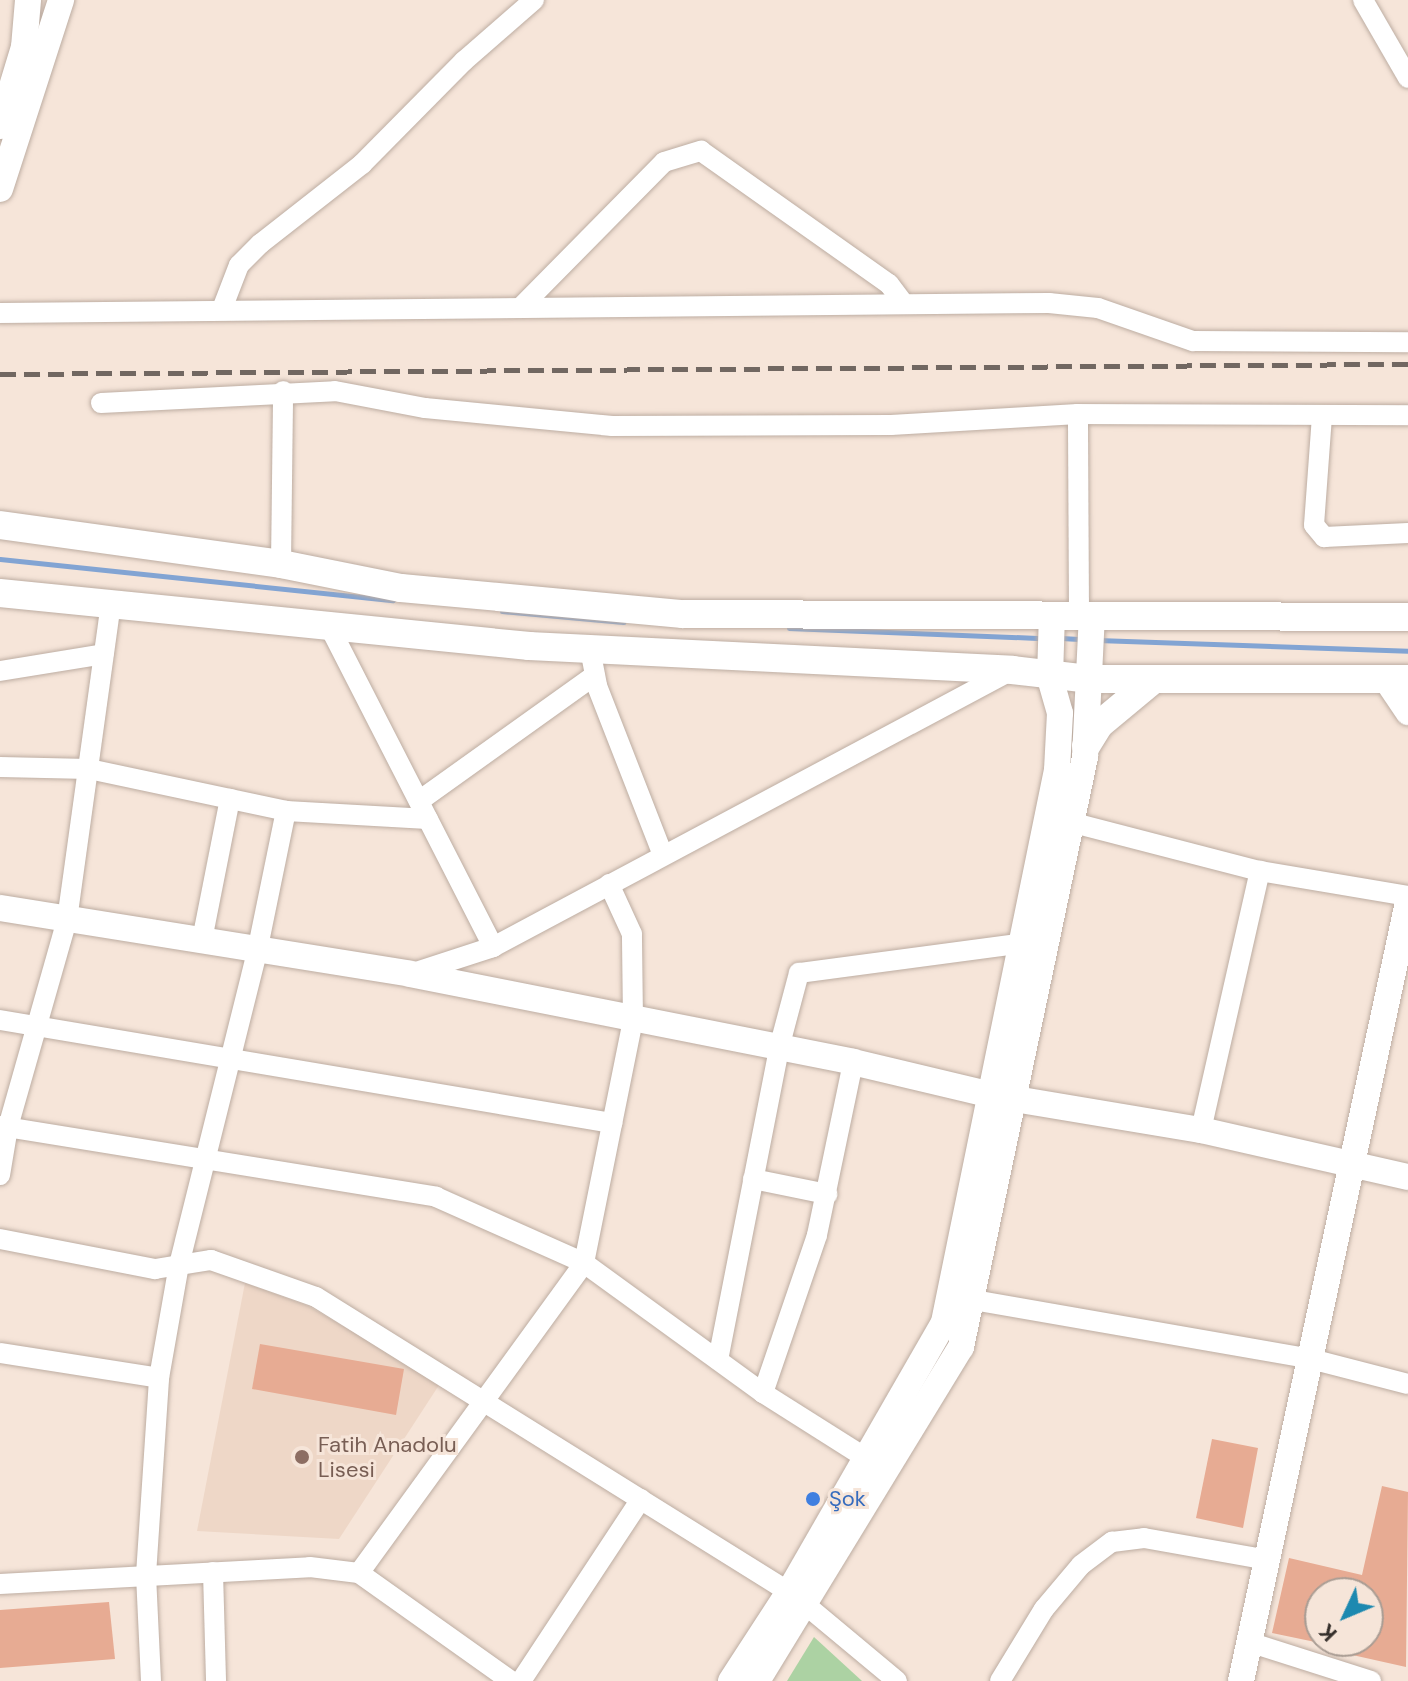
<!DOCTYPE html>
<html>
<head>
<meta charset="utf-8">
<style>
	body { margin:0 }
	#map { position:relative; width:1408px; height:1681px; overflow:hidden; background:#f6e5d9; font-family:"DM Sans",sans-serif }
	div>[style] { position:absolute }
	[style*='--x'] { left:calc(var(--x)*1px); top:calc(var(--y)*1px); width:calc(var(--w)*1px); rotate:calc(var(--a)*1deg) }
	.built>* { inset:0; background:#eed7c7 }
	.green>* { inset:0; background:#acd2a3 }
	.stream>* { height:5px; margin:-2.5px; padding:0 2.5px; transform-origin:2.5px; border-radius:2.5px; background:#82a4d3 }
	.building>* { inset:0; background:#e7ab93 }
	.roads { filter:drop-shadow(0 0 2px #bdada2) drop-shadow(0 0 2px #bdada2) }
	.minor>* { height:20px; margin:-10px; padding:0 10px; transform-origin:10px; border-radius:10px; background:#fff }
	.tertiary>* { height:26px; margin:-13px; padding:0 13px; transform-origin:13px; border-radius:13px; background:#fff }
	.secondary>* { height:28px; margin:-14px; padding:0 14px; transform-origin:14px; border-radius:14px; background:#fff }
	.rail>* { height:5px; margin-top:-2.5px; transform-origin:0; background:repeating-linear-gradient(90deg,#716761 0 16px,transparent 0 24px) }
	.dots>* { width:22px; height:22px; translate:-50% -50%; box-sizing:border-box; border:4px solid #f6e5d9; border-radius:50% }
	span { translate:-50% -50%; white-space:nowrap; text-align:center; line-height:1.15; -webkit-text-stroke:6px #f6e5d9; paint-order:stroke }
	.education-label { font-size:22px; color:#785e54 }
	.left { translate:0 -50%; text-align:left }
	.shop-label { font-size:22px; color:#366cbe }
	.north { position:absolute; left:1304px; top:1577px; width:80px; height:80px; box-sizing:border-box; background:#f6e5d9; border:2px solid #a99c93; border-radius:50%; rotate:226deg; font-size:22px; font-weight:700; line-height:32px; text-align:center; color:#352f2b }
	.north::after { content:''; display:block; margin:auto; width:28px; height:36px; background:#1d89b0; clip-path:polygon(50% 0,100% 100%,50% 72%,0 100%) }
</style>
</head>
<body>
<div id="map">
	<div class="built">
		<div style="clip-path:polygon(245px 1283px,308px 1306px,441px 1382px,339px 1539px,197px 1531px)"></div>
	</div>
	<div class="green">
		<div style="clip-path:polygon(814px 1637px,862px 1681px,787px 1681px)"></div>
	</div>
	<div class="stream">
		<div style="--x:0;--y:559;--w:395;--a:6"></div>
		<div style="--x:502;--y:611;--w:122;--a:5.2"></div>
		<div style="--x:789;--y:628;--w:254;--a:2.3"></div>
		<div style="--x:1061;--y:638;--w:22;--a:3"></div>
		<div style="--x:1097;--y:640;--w:311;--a:2"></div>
	</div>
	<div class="building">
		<div style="clip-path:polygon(260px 1344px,404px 1369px,396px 1415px,252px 1389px)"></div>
		<div style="clip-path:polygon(1212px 1439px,1258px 1448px,1243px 1528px,1196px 1518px)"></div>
		<div style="clip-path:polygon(1382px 1486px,1408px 1492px,1406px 1667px,1348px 1654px,1351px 1641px,1368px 1641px,1368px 1593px,1320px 1593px,1320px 1643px,1272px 1633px,1289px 1558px,1362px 1575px)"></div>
		<div style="clip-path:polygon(109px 1602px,115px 1659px,0 1668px,0 1610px)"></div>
	</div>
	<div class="roads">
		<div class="minor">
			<div style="--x:1363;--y:0;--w:90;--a:60"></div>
			<div style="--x:522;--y:306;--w:202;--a:-45.4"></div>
			<div style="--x:664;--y:162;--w:39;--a:-17"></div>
			<div style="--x:701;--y:151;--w:230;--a:35.3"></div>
			<div style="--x:889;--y:284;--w:25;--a:53"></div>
			<div style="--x:222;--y:309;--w:47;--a:-68.9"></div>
			<div style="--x:239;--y:265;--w:30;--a:-45"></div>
			<div style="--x:260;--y:244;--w:130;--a:-38.1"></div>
			<div style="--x:362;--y:164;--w:145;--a:-45.3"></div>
			<div style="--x:464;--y:61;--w:93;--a:-41.1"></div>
			<div style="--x:0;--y:313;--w:1049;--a:-0.55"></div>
			<div style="--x:1049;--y:303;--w:49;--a:5.8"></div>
			<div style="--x:1098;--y:308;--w:101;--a:19.2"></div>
			<div style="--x:1193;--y:341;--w:215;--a:0.3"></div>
			<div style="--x:101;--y:403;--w:234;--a:-2.9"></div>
			<div style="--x:335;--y:391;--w:92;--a:10.7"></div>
			<div style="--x:425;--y:408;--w:188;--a:5.5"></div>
			<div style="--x:612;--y:426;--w:279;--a:-0.2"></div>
			<div style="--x:891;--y:425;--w:187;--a:-3.4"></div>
			<div style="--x:1322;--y:416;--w:109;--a:94.2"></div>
			<div style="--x:1314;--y:525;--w:16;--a:50"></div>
			<div style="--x:1324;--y:537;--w:84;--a:-2.7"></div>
			<div style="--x:281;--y:564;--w:173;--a:-89.3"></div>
			<div style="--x:1079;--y:615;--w:201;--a:-90.3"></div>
			<div style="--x:1078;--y:414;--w:330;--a:0.2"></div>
			<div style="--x:328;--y:624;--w:363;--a:62.9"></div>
			<div style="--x:590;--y:649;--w:38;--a:79"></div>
			<div style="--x:597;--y:686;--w:181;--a:68.7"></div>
			<div style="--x:0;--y:671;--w:105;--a:-9.3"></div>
			<div style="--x:0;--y:767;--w:89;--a:1.3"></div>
			<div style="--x:89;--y:769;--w:201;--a:12"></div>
			<div style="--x:286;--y:811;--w:142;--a:3.2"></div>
			<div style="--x:419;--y:801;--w:216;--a:-35.6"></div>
			<div style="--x:1070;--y:822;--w:196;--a:14.5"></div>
			<div style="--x:1260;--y:871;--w:150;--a:9.6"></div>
			<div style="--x:202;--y:940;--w:144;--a:-78.8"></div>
			<div style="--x:410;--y:974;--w:87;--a:-18"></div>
			<div style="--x:493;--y:947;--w:588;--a:-28.09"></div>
			<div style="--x:0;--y:1020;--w:621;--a:9.55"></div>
			<div style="--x:0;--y:1126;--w:442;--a:9.2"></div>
			<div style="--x:436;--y:1197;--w:162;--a:24"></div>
			<div style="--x:584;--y:1263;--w:221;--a:36"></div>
			<div style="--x:763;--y:1393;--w:135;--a:32.3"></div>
			<div style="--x:1201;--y:1130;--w:266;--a:-77.2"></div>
			<div style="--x:0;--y:1175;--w:49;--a:-80.5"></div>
			<div style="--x:8;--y:1127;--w:215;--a:-74.1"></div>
			<div style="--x:67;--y:920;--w:319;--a:-82.1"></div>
			<div style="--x:753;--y:1179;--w:76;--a:11.5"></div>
			<div style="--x:0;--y:1239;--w:158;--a:11"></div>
			<div style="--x:155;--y:1269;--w:57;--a:-9.1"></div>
			<div style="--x:211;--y:1260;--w:111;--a:19.4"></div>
			<div style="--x:316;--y:1297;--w:557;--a:31.95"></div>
			<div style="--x:974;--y:1300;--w:342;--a:9.9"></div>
			<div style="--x:1311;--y:1359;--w:100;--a:14.5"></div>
			<div style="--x:0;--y:1353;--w:161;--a:8.9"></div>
			<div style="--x:718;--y:1360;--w:318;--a:-78.9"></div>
			<div style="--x:779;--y:1048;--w:78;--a:-75.1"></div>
			<div style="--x:799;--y:973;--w:226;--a:-7.6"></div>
			<div style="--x:763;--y:1393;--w:167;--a:-71.1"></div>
			<div style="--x:817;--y:1235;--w:177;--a:-78.2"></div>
			<div style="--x:213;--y:1572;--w:109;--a:88.4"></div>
			<div style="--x:359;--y:1573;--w:383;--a:-54"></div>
			<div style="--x:584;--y:1263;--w:247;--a:-78.6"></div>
			<div style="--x:633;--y:1021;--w:87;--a:-90.7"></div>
			<div style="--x:632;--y:934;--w:55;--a:-114.7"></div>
			<div style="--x:0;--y:1584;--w:310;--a:-3.1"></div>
			<div style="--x:310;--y:1567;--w:49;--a:7"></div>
			<div style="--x:359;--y:1573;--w:186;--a:35.4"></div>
			<div style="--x:807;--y:1606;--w:117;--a:39.8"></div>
			<div style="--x:1252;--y:1643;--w:125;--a:17.7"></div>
			<div style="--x:151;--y:1681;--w:106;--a:-92.7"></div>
			<div style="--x:146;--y:1575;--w:197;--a:-86.2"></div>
			<div style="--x:159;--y:1378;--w:115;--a:-80"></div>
			<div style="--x:179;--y:1265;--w:328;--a:-76"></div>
			<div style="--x:258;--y:947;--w:139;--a:-78.4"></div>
			<div style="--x:521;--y:1681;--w:218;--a:-56.6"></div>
			<div style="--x:1000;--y:1681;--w:84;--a:-58.6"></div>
			<div style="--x:1044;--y:1609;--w:57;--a:-49.9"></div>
			<div style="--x:1081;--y:1565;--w:39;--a:-37"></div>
			<div style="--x:1112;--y:1542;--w:32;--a:-7"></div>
			<div style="--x:1144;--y:1538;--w:127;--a:10"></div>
		</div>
		<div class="tertiary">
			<div style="--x:0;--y:126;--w:83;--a:-73.1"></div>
			<div style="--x:24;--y:47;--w:47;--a:-85.1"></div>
			<div style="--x:0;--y:189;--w:199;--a:-72.1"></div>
			<div style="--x:1386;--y:679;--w:40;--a:56"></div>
			<div style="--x:0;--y:908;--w:415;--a:9.1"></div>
			<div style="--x:410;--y:974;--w:452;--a:11.2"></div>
			<div style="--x:853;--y:1062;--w:142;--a:13.4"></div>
			<div style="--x:991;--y:1095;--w:213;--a:9.5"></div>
			<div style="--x:1201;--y:1130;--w:212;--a:12.8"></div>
			<div style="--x:731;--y:1681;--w:106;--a:-56.9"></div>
			<div style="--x:789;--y:1592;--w:311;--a:-60.1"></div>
			<div style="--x:944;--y:1322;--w:563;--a:-78.43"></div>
			<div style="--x:1057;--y:770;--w:57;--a:-87"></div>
			<div style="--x:1060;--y:713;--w:37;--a:-106"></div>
			<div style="--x:1050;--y:677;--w:62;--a:-88.2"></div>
			<div style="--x:757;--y:1681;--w:391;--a:-58.6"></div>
			<div style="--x:961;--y:1347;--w:603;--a:-78.13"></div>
			<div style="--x:1085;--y:757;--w:142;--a:-87.2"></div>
			<div style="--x:1241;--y:1681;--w:797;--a:-77.9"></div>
		</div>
		<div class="secondary">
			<div style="--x:0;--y:525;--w:284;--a:7.9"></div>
			<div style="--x:281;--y:564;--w:122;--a:11.3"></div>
			<div style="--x:401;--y:588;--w:283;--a:5.3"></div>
			<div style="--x:683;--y:614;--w:725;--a:0.24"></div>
			<div style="--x:0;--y:593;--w:532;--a:5.72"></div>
			<div style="--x:529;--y:646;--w:484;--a:2.8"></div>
			<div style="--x:1012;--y:670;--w:79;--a:6.6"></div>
			<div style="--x:1090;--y:679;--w:318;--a:0"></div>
			<div style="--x:1086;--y:746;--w:26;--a:-58"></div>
			<div style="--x:1100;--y:724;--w:69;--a:-39.7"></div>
		</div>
	</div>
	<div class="rail">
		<div style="--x:0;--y:374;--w:1408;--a:-0.41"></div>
	</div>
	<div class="dots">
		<div style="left:302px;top:1457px;background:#8d6e63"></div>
		<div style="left:813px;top:1499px;background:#3f7fe0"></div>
	</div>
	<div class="education-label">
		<span class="left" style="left:318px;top:1457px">Fatih Anadolu<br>Lisesi</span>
	</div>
	<div class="shop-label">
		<span class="left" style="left:829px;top:1499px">Şok</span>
	</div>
	<div class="north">K</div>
</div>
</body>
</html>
